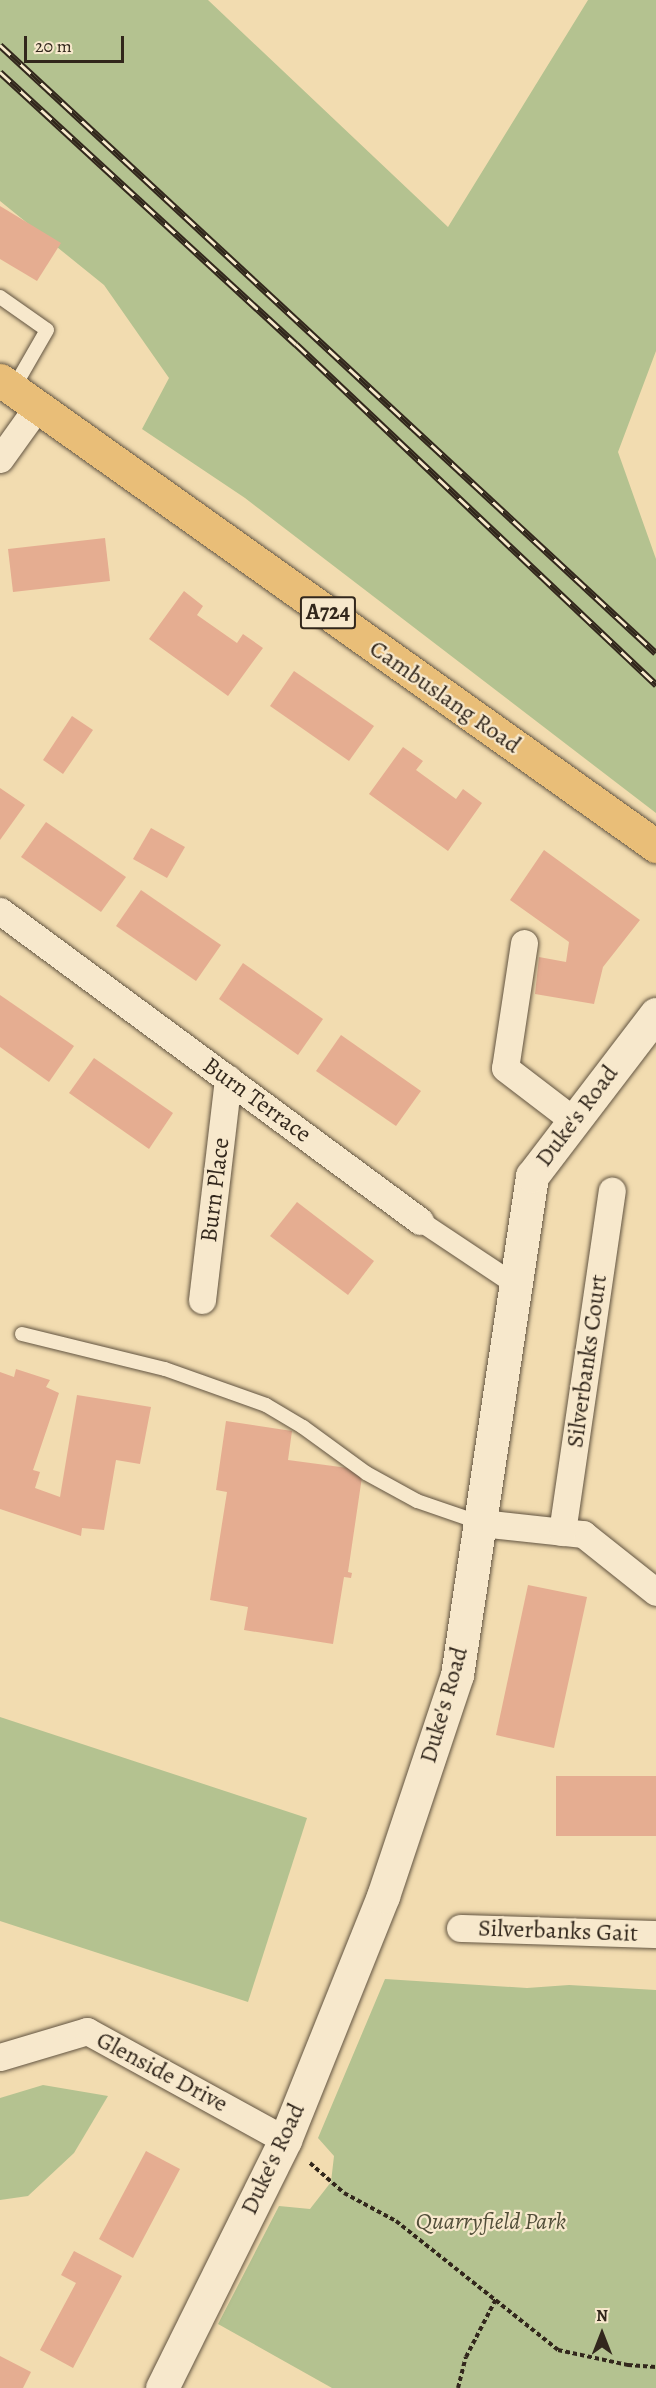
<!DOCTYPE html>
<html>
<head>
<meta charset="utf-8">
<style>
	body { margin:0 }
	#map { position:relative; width:656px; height:2388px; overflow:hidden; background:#f2dcb0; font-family:Alegreya,serif }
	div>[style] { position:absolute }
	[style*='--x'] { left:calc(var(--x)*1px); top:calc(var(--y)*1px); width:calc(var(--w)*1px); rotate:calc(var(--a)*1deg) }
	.green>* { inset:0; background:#b4c290 }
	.building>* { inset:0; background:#e5ad91 }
	.path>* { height:4px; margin-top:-2px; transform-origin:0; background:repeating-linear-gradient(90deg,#32271c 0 4.5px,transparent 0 7.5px) }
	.roads { filter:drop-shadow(0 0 2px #625441) drop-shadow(0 0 2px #625441) }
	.service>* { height:14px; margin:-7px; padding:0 7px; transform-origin:7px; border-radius:7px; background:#f7e8cc }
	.pedestrian>* { height:20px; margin:-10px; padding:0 10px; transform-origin:10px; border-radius:10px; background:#f7e8cc }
	.minor>* { height:27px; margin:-13.5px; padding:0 13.5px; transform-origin:13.5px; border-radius:13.5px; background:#f7e8cc }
	.secondary>* { height:33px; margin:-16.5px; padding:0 16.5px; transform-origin:16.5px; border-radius:16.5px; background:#f7e8cc }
	.primary>* { height:33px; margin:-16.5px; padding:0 16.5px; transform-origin:16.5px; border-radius:16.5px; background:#e9be78 }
	.rail>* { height:7px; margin-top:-3.5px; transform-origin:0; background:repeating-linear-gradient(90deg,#f7e8cc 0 14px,#32271c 0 28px); box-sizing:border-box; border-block:2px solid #32271c }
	span { translate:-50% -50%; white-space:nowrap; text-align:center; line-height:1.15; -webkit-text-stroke:4.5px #f7e8cc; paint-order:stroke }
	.shield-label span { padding:2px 4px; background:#f7e8cc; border:2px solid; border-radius:4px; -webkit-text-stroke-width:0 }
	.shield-label { font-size:22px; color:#32271c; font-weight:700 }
	.street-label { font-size:24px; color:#32271c }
	.park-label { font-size:24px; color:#524e39; font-style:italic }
	.north { position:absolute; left:572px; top:2304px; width:60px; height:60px; -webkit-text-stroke:4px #f7e8cc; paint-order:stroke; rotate:0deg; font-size:16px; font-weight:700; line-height:24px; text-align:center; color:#32271c }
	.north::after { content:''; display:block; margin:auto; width:21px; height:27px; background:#32271c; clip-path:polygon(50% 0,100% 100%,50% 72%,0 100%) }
	.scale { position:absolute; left:24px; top:36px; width:100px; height:27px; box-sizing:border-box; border:3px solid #32271c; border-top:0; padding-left:8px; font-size:18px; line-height:21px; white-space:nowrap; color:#32271c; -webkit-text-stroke:4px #f7e8cc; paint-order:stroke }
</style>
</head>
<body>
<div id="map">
	<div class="green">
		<div style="clip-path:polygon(0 0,208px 0,448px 227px,588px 0,656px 0,656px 351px,618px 452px,656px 559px,656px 813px,245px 498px,142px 429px,169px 378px,104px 285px,0 201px)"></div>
		<div style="clip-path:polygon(0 1717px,307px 1818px,248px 2002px,0 1921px)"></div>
		<div style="clip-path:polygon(385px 1979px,527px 1988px,569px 1985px,656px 1990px,656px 2388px,332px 2388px,218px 2324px,279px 2206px,310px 2209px,331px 2182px,334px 2156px,318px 2138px)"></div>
		<div style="clip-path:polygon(43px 2085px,108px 2096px,74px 2153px,28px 2196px,0 2200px,0 2098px)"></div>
	</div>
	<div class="building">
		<div style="clip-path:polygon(0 206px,61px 243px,37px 281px,0 259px)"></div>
		<div style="clip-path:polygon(105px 538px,110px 581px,13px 592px,8px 549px)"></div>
		<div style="clip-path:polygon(184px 591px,203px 606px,197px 615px,237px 643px,243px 634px,263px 648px,228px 696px,149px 639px)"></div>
		<div style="clip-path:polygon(294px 671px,374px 726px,349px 761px,270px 706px)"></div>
		<div style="clip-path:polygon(72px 716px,93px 730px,63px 774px,43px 760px)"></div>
		<div style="clip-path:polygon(403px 747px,423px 761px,416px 770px,456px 799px,463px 789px,482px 803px,448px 851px,369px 794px)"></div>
		<div style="clip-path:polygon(0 788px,25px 805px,0 840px)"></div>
		<div style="clip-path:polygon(46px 822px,126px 877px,101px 912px,21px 857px)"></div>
		<div style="clip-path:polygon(151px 828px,185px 847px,167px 878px,133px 859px)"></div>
		<div style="clip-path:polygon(544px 850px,640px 920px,603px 967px,594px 1004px,535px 994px,539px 957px,566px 962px,569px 942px,510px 900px)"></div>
		<div style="clip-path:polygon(141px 890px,221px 945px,196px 981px,116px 926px)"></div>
		<div style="clip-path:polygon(243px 963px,323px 1019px,298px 1055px,219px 999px)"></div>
		<div style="clip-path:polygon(0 995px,74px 1046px,49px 1082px,0 1047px)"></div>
		<div style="clip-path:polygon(341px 1035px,421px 1091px,396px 1126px,316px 1071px)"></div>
		<div style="clip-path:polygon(94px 1058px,173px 1113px,149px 1149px,69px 1093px)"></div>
		<div style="clip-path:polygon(297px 1202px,374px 1261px,348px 1295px,270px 1236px)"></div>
		<div style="clip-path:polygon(16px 1369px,50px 1380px,46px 1387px,59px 1393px,33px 1470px,40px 1472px,35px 1488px,60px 1497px,77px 1395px,151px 1407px,140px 1464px,116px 1460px,104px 1530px,82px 1528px,81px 1536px,0 1509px,0 1372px,14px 1377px)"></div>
		<div style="clip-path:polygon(226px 1421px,292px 1431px,288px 1460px,363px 1470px,348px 1572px,352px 1573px,351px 1578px,344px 1577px,333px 1644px,244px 1630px,248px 1607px,210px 1600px,227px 1492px,216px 1490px)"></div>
		<div style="clip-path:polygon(528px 1585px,587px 1597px,554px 1748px,496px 1735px)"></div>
		<div style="clip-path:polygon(556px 1776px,656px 1776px,656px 1836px,556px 1836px)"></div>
		<div style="clip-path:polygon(146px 2151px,180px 2169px,133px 2258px,99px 2239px)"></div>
		<div style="clip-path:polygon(74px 2251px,122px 2276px,73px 2368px,40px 2350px,76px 2283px,61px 2275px)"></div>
		<div style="clip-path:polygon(0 2356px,31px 2372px,23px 2388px,0 2388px)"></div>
	</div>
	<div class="path">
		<div style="--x:310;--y:2163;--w:45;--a:41.4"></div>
		<div style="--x:344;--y:2193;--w:59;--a:28.3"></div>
		<div style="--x:396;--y:2221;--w:207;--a:38.5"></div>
		<div style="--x:558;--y:2350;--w:72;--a:12.1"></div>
		<div style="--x:628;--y:2365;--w:28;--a:4"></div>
		<div style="--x:458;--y:2388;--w:32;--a:-76"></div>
		<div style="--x:466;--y:2357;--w:65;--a:-62.7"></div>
	</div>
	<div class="roads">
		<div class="service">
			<div style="--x:0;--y:297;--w:57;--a:35.1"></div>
			<div style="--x:47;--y:330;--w:68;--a:120"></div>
			<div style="--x:22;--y:1334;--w:147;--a:13.8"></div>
			<div style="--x:165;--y:1369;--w:107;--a:19.6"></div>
			<div style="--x:266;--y:1405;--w:43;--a:30.7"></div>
			<div style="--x:303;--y:1427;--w:78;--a:36.1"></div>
			<div style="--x:366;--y:1473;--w:58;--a:28.8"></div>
			<div style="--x:417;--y:1501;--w:68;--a:19"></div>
		</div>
		<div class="pedestrian">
			<div style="--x:420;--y:1221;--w:115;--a:33.7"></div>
		</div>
		<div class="minor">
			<div style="--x:0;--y:459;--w:65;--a:-54.4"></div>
			<div style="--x:0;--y:911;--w:522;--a:36.43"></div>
			<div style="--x:524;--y:943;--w:126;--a:98.6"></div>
			<div style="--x:505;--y:1068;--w:86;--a:37.4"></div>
			<div style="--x:202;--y:1300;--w:223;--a:-83.3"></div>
			<div style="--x:481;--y:1523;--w:103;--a:6.2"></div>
			<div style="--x:583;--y:1534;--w:93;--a:38.5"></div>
			<div style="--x:562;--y:1532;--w:345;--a:-81.7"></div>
			<div style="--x:460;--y:1928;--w:196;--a:1.8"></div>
			<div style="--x:0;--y:2057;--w:91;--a:-16.6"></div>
			<div style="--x:87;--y:2031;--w:226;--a:28.8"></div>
		</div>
		<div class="secondary">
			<div style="--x:162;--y:2388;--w:277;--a:-63.6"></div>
			<div style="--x:285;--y:2140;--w:263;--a:-68.1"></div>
			<div style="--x:383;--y:1896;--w:233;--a:-71.5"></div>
			<div style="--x:457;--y:1675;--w:505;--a:-81.45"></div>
			<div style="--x:532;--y:1176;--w:204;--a:-52.6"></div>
		</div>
		<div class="primary">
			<div style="--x:0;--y:380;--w:805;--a:35.39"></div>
		</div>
	</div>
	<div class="rail">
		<div style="--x:0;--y:45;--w:894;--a:42.83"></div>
		<div style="--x:0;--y:72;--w:402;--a:42.6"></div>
		<div style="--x:296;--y:344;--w:496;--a:43.4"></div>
	</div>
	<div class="shield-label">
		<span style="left:328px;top:613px">A724</span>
	</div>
	<div class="street-label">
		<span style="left:445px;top:697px;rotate:35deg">Cambuslang Road</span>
		<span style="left:257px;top:1100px;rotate:36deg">Burn Terrace</span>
		<span style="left:577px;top:1116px;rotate:-53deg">Duke's Road</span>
		<span style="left:215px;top:1190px;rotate:-83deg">Burn Place</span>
		<span style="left:587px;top:1361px;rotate:-82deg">Silverbanks Court</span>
		<span style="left:444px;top:1705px;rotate:-74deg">Duke's Road</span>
		<span style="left:558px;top:1931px;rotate:2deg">Silverbanks Gait</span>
		<span style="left:162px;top:2072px;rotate:28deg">Glenside Drive</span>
		<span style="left:273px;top:2159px;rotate:-65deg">Duke's Road</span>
	</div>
	<div class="park-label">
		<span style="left:491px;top:2222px">Quarryfield Park</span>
	</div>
	<div class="north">N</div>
	<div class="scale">20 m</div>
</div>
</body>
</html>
